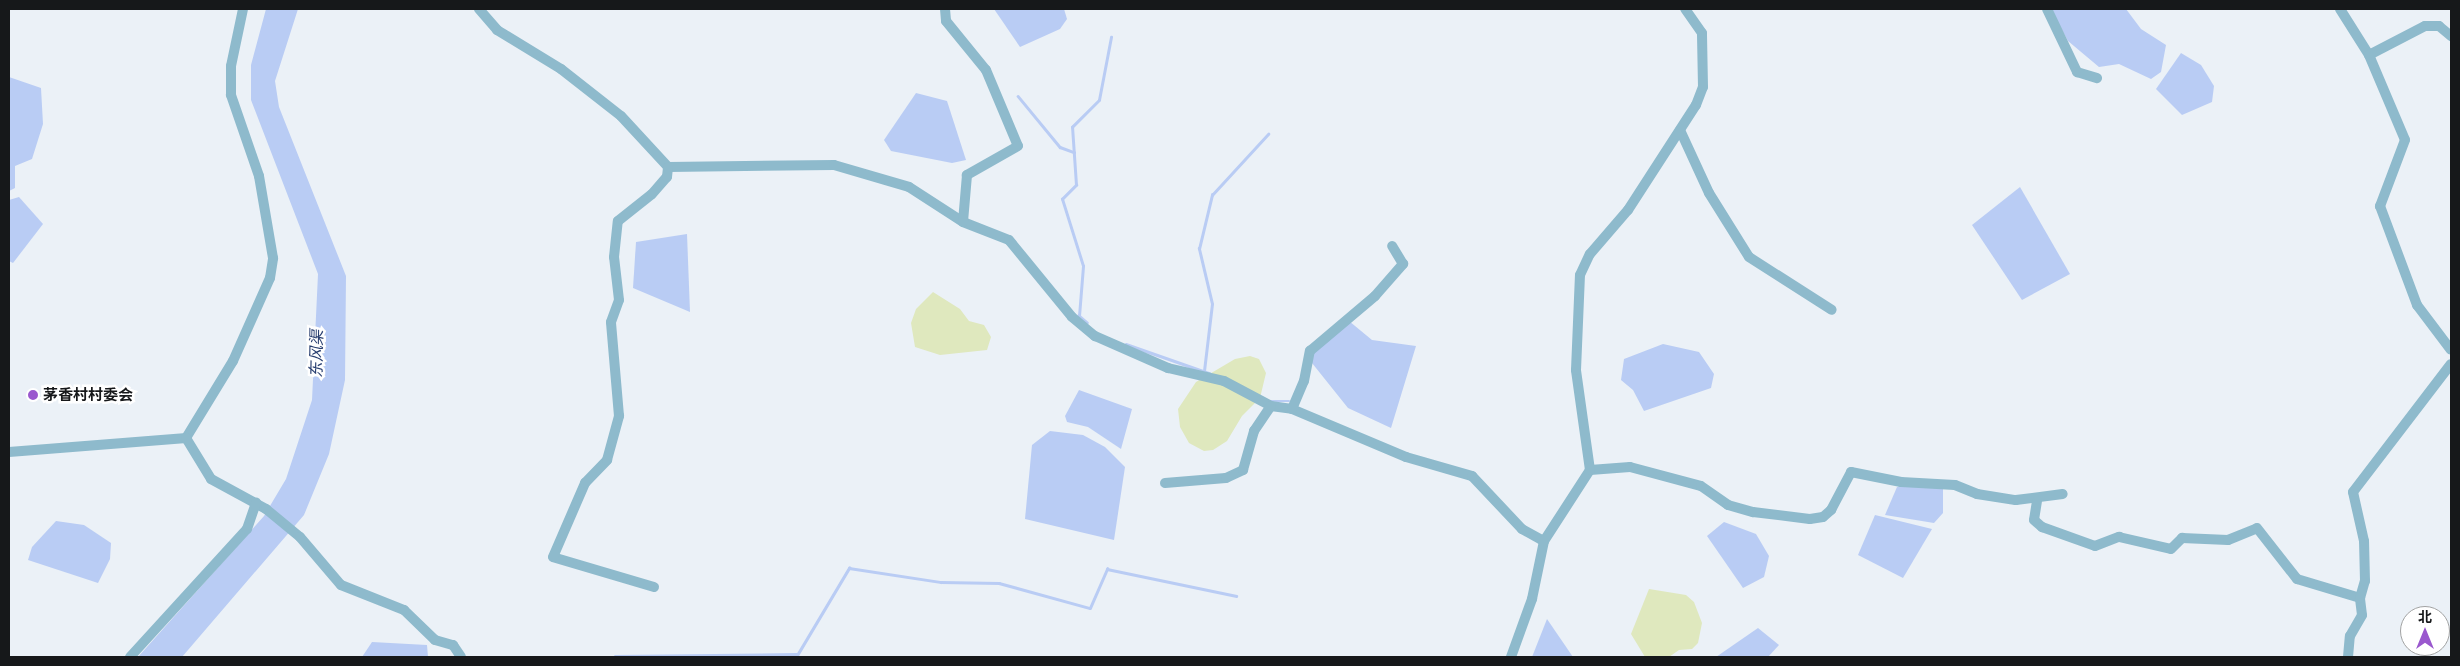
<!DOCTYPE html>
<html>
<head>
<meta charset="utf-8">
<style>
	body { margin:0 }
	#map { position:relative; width:2460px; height:666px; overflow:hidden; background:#ebf1f7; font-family:"Public Sans","Noto Sans SC",sans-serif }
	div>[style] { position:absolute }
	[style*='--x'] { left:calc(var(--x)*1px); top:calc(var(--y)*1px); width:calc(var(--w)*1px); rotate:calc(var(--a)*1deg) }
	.green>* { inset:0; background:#dfe8be }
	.water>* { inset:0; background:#b9ccf4 }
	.stream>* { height:2.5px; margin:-1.25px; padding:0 1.25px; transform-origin:1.25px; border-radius:1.25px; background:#b9ccf4 }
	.minor>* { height:10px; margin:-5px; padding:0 5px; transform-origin:5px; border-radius:5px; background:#8ebacc }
	.dots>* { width:14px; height:14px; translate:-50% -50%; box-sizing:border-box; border:2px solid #fff; border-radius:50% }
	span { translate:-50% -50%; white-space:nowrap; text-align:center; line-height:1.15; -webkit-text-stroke:5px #fff; paint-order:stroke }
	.poi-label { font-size:15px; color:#16181a; font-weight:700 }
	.left { translate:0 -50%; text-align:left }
	.water-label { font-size:16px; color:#283e6f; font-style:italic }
	.frame { position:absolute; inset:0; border:10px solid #16181a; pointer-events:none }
	.north { position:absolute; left:2400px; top:606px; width:50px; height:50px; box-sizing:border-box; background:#fff; border:1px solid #a2a3a3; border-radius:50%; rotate:0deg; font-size:14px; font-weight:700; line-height:20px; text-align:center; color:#16181a }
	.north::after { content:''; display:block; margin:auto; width:18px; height:22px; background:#9a58ce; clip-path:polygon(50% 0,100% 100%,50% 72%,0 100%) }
</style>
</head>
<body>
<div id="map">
	<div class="green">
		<div style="clip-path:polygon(933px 292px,960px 309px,969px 321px,984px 325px,991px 337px,987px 350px,940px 355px,915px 347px,911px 323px,916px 309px)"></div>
		<div style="clip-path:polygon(1250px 356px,1259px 359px,1266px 373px,1260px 398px,1242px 416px,1227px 441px,1213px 450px,1204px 451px,1189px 443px,1180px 427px,1178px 409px,1196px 382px,1235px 359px)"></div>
		<div style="clip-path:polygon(1649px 589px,1686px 595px,1694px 602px,1702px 623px,1698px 643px,1692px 649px,1679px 650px,1669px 657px,1645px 657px,1631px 634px)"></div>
	</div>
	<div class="water">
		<div style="clip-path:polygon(266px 9px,298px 9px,275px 81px,279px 107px,346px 276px,345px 380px,329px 454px,304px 515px,182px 657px,138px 657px,264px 516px,286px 479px,312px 400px,318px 274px,251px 100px,251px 65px)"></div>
		<div style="clip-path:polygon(994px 9px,1064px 9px,1067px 19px,1060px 29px,1020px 47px)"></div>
		<div style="clip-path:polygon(2051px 9px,2126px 9px,2141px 29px,2166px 45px,2161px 72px,2151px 79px,2119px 64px,2099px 67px,2068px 41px)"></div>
		<div style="clip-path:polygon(2181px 53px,2201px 65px,2214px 86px,2212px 102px,2182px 115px,2156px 89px)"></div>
		<div style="clip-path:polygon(9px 77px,41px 88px,43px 124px,32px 159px,15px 166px,15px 188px,9px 191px)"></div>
		<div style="clip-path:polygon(916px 93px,947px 101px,966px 160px,952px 163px,891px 151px,884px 140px)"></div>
		<div style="clip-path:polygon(2020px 187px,2070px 274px,2022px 300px,1972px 225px)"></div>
		<div style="clip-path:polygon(19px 197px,43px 224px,13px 263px,9px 261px,9px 200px)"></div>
		<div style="clip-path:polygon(687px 234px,690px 312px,633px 288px,636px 242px)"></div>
		<div style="clip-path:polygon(1349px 321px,1372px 340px,1416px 346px,1391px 428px,1348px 408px,1312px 363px,1312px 355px)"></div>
		<div style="clip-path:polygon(1663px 344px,1699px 352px,1714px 374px,1711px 388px,1644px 411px,1633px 390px,1621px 380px,1624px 359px)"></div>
		<div style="clip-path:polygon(1079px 390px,1132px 409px,1121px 449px,1088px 427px,1067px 422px,1065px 416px)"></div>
		<div style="clip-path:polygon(1050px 431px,1083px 435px,1105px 447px,1125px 467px,1114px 540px,1025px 519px,1032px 445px)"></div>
		<div style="clip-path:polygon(1897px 487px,1943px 487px,1943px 513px,1934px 523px,1885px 515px)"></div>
		<div style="clip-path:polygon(1875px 515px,1932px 529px,1903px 578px,1858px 555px)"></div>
		<div style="clip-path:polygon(56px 521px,84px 525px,111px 543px,110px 559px,98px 583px,28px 560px,32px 547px)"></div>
		<div style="clip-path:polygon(1724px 522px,1756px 534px,1769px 556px,1764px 577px,1743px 588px,1707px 536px)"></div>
		<div style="clip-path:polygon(1547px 619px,1573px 657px,1532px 657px)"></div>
		<div style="clip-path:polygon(1758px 628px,1779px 645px,1768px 657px,1716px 657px)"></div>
		<div style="clip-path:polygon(372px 642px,427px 645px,428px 657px,362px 657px)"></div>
	</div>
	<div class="stream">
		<div style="--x:1018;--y:96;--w:66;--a:50.5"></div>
		<div style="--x:1060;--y:147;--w:15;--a:20"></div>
		<div style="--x:1087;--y:323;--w:11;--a:-139"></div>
		<div style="--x:1079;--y:316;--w:50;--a:-85.4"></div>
		<div style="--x:1083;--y:266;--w:70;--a:-107.4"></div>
		<div style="--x:1062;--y:199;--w:20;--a:-45"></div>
		<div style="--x:1076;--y:185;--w:58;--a:-93.9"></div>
		<div style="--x:1072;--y:127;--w:38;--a:-45"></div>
		<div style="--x:1099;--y:100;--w:64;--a:-79.2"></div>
		<div style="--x:1126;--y:344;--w:88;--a:19.3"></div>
		<div style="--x:1204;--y:371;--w:67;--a:-83.2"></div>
		<div style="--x:1212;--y:304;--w:57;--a:-103.3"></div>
		<div style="--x:1199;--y:249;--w:56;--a:-76.5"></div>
		<div style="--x:1212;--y:195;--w:83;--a:-47.4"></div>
		<div style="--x:1270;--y:401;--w:19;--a:0"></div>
		<div style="--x:615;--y:656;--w:181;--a:-0.6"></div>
		<div style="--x:796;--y:657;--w:104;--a:-59.2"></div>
		<div style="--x:849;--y:568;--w:93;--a:8.7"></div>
		<div style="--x:941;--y:582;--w:58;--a:1"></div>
		<div style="--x:999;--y:583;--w:94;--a:15.4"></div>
		<div style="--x:1090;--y:608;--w:43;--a:-66.4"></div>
		<div style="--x:1107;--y:569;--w:132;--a:11.8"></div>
	</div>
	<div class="minor">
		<div style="--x:479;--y:9;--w:28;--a:49"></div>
		<div style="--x:497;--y:30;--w:75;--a:31.4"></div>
		<div style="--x:561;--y:69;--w:76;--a:38.1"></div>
		<div style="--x:621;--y:116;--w:69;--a:47.3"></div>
		<div style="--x:668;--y:167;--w:166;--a:-0.7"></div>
		<div style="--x:834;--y:165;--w:78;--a:16.3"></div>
		<div style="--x:909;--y:187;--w:64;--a:32.9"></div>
		<div style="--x:963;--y:222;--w:49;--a:21.4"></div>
		<div style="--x:1009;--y:240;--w:99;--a:50.7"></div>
		<div style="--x:1072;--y:317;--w:30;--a:40"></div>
		<div style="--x:1095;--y:336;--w:80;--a:23.7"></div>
		<div style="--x:1168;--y:368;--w:57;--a:13.1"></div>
		<div style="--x:1224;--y:381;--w:53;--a:28"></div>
		<div style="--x:1271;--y:406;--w:21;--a:8"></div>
		<div style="--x:1292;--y:409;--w:124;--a:22.8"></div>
		<div style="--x:1406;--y:457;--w:69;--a:16.1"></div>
		<div style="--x:1472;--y:476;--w:73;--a:46.7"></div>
		<div style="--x:1522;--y:529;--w:25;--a:29"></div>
		<div style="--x:945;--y:9;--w:12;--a:85"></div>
		<div style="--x:946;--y:21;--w:63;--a:50.8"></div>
		<div style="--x:986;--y:70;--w:82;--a:67.2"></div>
		<div style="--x:1018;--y:146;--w:59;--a:150.4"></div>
		<div style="--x:967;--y:175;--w:47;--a:94.9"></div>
		<div style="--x:2047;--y:9;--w:70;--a:64.5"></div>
		<div style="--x:2077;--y:72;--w:21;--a:17"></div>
		<div style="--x:2340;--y:9;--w:54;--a:57.8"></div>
		<div style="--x:2369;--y:55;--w:92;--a:67"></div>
		<div style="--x:2405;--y:140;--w:71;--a:110.7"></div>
		<div style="--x:2380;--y:206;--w:106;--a:69.5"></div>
		<div style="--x:2417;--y:305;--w:56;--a:52.9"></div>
		<div style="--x:2369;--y:55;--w:63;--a:-27.4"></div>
		<div style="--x:2425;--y:26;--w:14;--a:0"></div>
		<div style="--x:2439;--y:26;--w:16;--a:40"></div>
		<div style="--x:1680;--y:130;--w:69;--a:65.3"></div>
		<div style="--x:1709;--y:193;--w:75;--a:58"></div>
		<div style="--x:1749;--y:257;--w:98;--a:32.6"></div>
		<div style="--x:1292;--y:409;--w:30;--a:-67"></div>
		<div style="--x:1304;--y:381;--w:31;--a:-79"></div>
		<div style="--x:1310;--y:351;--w:85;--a:-40.2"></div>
		<div style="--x:1375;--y:296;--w:43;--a:-48.8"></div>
		<div style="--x:1403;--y:264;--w:21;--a:-121"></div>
		<div style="--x:186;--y:438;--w:90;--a:-58.6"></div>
		<div style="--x:233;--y:361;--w:91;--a:-66"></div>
		<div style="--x:270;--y:278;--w:20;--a:-81"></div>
		<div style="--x:273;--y:258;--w:83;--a:-99.7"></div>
		<div style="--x:259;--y:176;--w:86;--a:-109.1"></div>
		<div style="--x:231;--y:95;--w:29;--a:-90"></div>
		<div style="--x:231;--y:66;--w:58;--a:-78.1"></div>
		<div style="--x:9;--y:452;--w:178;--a:-4.5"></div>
		<div style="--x:186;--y:438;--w:48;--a:58.6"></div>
		<div style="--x:211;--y:479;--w:63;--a:28.6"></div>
		<div style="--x:266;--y:509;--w:44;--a:39.5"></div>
		<div style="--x:300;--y:537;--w:63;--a:49.5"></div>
		<div style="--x:341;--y:585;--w:68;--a:21.6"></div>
		<div style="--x:404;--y:610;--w:43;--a:44.1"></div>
		<div style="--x:435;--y:640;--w:19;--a:16"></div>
		<div style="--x:453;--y:645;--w:14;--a:56"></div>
		<div style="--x:1590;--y:470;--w:40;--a:-4.3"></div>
		<div style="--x:1630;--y:467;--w:73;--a:15"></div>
		<div style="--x:1701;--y:486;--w:33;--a:35"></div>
		<div style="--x:1728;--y:505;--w:26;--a:16"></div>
		<div style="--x:1753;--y:512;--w:57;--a:7"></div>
		<div style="--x:1810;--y:519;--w:13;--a:-9"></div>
		<div style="--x:1823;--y:517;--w:11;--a:-41"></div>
		<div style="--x:1831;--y:510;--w:43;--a:-62.2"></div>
		<div style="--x:1851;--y:472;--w:51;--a:11.3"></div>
		<div style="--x:1901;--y:482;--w:54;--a:3.2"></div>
		<div style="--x:1955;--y:485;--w:24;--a:22"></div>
		<div style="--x:1977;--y:494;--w:39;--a:9"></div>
		<div style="--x:2016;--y:500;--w:47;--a:-7.3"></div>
		<div style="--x:1165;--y:483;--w:61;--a:-4.7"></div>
		<div style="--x:1226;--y:478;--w:19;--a:-25"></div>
		<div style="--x:1243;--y:470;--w:41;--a:-74.2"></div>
		<div style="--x:1254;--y:431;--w:30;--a:-56"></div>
		<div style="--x:2037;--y:501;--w:19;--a:99"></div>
		<div style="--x:2034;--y:520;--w:11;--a:41"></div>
		<div style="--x:2042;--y:527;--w:56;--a:19.7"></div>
		<div style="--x:2095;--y:546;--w:26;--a:-21"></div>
		<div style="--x:2119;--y:537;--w:53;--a:13"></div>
		<div style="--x:2171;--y:549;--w:16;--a:-45"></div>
		<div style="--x:2182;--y:538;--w:46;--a:2.5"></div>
		<div style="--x:2228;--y:540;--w:31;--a:-22"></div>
		<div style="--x:2257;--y:528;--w:65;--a:51.9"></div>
		<div style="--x:2297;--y:579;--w:66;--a:16.8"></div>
		<div style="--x:654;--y:587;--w:105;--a:-163.5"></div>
		<div style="--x:553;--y:557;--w:81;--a:-66.6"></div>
		<div style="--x:585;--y:483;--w:32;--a:-46"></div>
		<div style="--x:607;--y:460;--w:46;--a:-74.7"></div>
		<div style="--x:619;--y:416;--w:94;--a:-94.9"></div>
		<div style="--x:611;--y:322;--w:23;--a:-70"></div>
		<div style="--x:619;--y:300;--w:43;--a:-96.6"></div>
		<div style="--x:614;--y:257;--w:36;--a:-84"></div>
		<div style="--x:618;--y:221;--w:43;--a:-38.5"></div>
		<div style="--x:652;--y:194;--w:23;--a:-49"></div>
		<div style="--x:667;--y:177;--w:10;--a:-84"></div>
		<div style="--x:130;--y:657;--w:173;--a:-47.6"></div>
		<div style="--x:247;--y:529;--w:28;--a:-71"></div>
		<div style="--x:1511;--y:657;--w:62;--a:-70.1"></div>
		<div style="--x:1532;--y:599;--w:59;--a:-78.3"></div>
		<div style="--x:1544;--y:541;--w:85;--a:-57.1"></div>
		<div style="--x:1590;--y:470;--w:101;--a:-98"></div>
		<div style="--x:1576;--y:370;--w:95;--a:-87.6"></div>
		<div style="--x:1580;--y:275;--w:23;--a:-65"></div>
		<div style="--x:1590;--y:254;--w:58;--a:-49.2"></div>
		<div style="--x:1628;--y:210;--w:125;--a:-57.1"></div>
		<div style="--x:1696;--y:105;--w:19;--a:-69"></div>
		<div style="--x:1703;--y:87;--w:54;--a:-91.1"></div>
		<div style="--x:1702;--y:33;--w:29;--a:-125"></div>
		<div style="--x:2348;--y:657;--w:21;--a:-85"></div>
		<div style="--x:2350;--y:636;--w:24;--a:-60"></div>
		<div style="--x:2362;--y:615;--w:17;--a:-97"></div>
		<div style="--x:2360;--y:598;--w:18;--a:-74"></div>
		<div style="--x:2365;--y:581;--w:40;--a:-91.4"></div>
		<div style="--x:2364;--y:541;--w:50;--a:-102.7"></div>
		<div style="--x:2353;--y:492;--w:161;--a:-52.6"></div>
	</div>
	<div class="dots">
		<div style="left:33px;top:395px;background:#9a58ce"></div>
	</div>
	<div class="poi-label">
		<span class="left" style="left:43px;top:395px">茅香村村委会</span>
	</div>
	<div class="water-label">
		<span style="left:317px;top:354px;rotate:-89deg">东风渠</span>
	</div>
	<div class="frame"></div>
	<div class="north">北</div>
</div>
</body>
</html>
